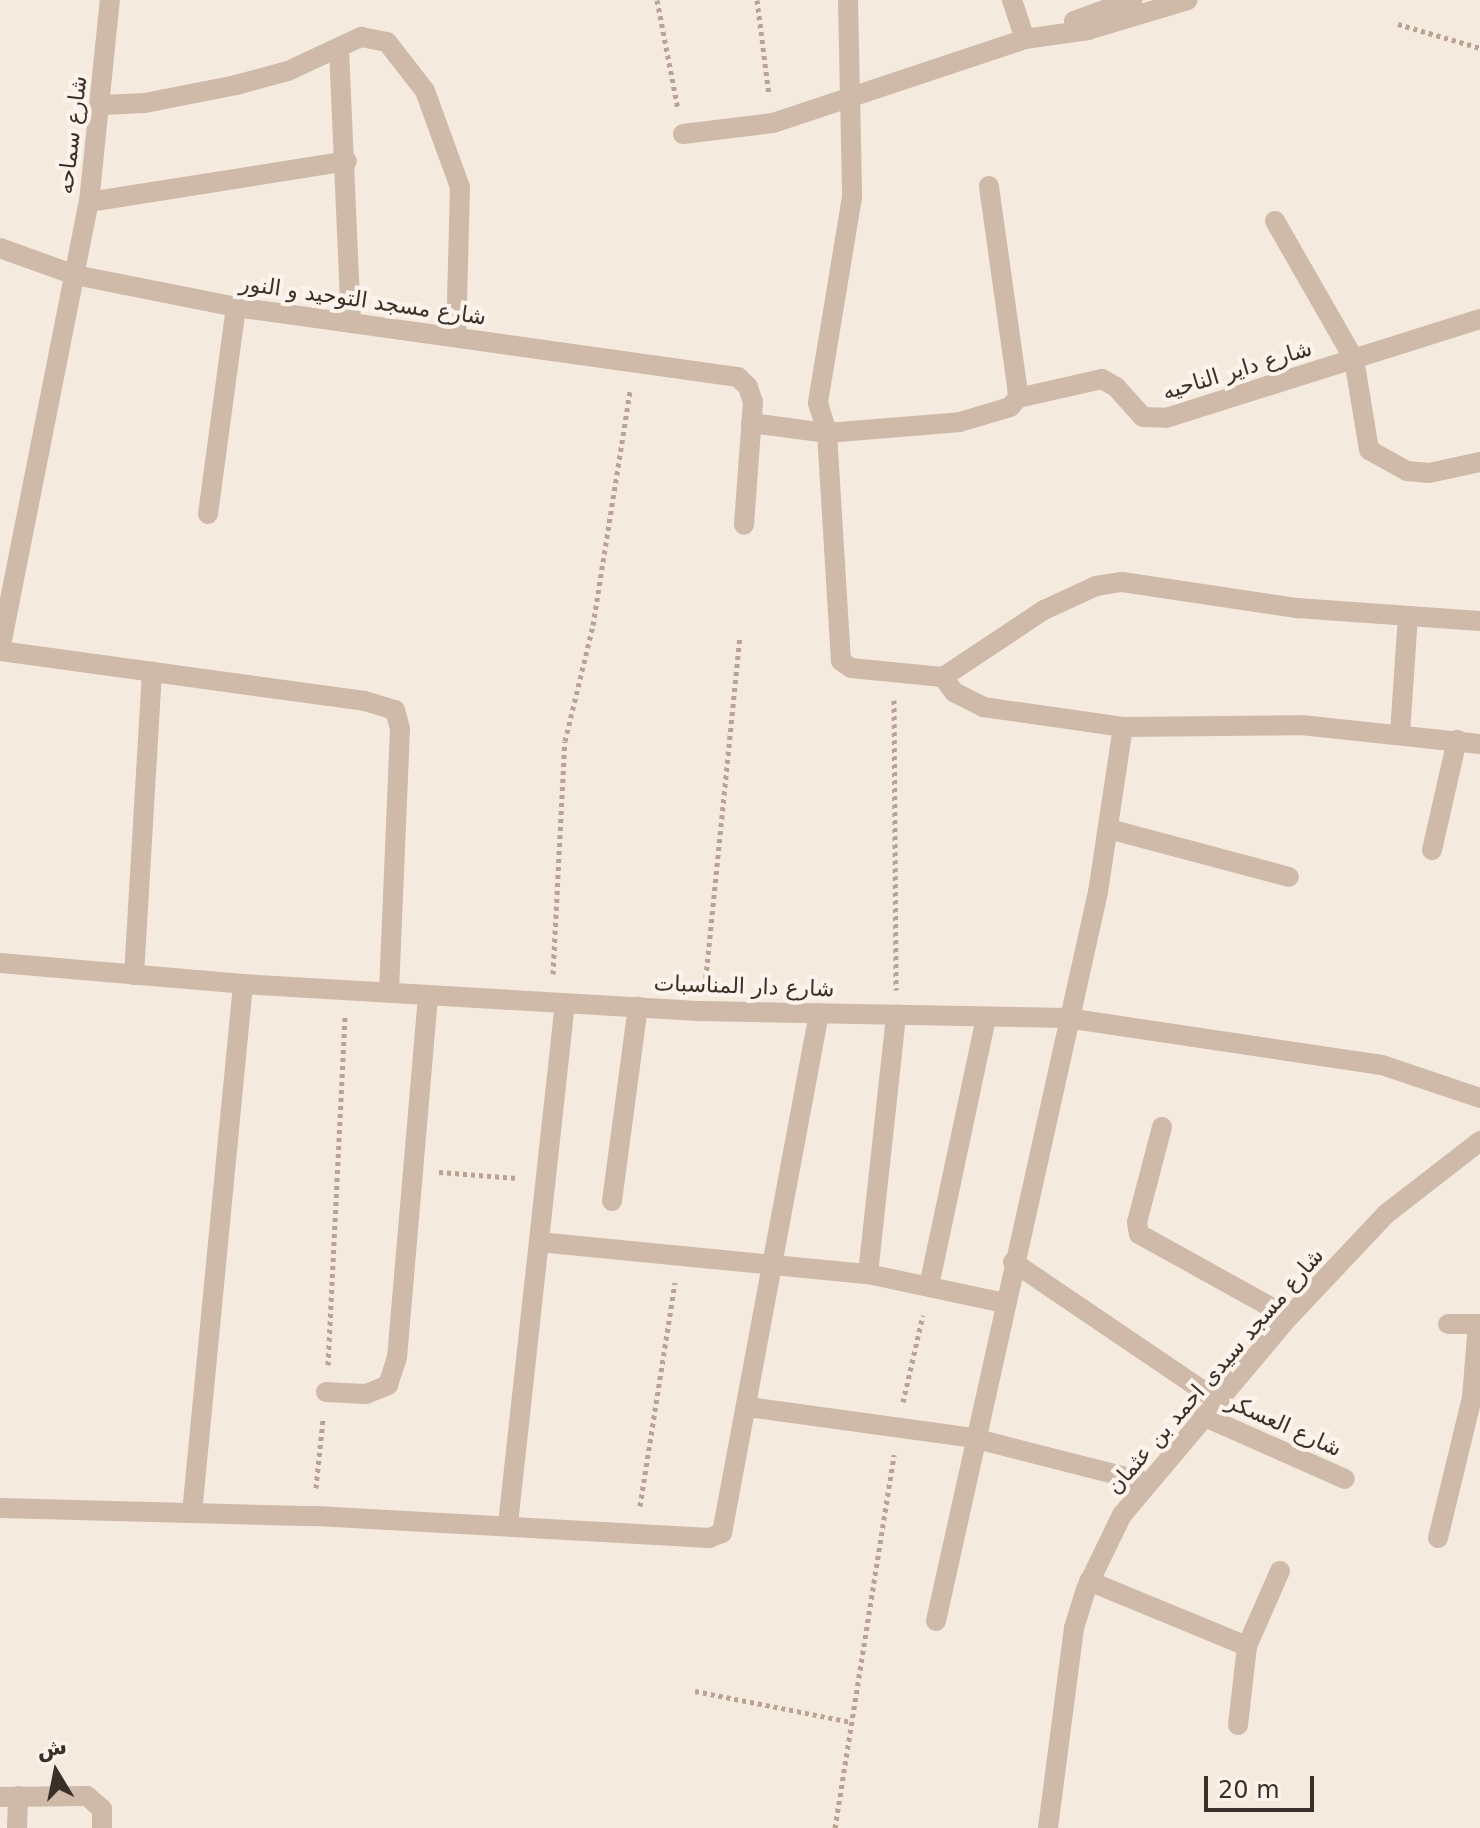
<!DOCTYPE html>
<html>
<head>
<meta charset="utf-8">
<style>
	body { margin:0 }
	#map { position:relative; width:1480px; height:1828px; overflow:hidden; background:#f5eade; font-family:"DejaVu Sans","Noto Naskh Arabic",sans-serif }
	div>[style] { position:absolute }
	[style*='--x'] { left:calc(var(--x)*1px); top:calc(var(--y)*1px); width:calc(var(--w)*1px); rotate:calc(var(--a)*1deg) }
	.path>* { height:5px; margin-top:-2.5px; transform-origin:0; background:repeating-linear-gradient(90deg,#bba393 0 4px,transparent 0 8px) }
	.street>* { height:20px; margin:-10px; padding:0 10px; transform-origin:10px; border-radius:10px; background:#cfb9a9 }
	span { translate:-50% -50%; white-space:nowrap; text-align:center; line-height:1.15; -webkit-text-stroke:8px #fcf4ec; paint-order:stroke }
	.street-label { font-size:22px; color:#3b2f29 }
	.north { position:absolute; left:16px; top:1732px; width:80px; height:80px; -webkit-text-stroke:6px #fcf4ec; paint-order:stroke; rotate:350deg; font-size:22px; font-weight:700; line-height:32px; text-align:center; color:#3b2f29 }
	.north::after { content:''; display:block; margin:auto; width:28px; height:36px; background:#3b2f29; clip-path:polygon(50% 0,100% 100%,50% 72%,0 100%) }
	.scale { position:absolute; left:1204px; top:1776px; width:110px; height:36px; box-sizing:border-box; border:4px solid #3b2f29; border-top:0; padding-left:10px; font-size:24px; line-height:28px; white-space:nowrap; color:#3b2f29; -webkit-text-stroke:6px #fcf4ec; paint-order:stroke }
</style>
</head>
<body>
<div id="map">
	<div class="path">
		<div style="--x:657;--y:0;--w:111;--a:79.1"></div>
		<div style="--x:757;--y:0;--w:96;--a:82.8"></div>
		<div style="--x:1398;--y:24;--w:85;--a:16.3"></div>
		<div style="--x:894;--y:700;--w:290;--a:89.6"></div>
		<div style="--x:553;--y:974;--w:233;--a:-87.1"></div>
		<div style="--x:565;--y:741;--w:119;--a:-76.4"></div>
		<div style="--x:593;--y:625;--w:237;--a:-81"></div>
		<div style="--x:705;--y:986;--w:352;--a:-84.3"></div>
		<div style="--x:439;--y:1172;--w:78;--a:4.4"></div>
		<div style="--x:328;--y:1365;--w:350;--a:-87.2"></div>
		<div style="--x:903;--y:1402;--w:89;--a:-77.1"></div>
		<div style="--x:316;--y:1488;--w:69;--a:-84.2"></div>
		<div style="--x:640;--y:1506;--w:226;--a:-81.1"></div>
		<div style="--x:695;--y:1691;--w:160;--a:11.2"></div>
		<div style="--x:835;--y:1828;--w:378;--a:-81"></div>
	</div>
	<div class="street">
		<div style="--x:848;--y:0;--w:197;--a:88.8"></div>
		<div style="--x:852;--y:197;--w:209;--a:99.4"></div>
		<div style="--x:818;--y:403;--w:31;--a:73"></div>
		<div style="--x:827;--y:433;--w:228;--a:86.5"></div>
		<div style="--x:841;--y:661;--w:12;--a:35"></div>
		<div style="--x:851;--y:668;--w:92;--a:5.6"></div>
		<div style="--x:943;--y:677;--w:121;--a:-33.6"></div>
		<div style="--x:1044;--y:610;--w:57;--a:-24.8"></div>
		<div style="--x:1096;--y:586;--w:26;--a:-9"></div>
		<div style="--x:1122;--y:582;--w:177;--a:8.5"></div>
		<div style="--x:1297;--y:608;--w:183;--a:4.1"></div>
		<div style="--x:1012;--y:0;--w:41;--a:71.6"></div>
		<div style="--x:1074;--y:21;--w:62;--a:-19.9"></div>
		<div style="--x:339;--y:49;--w:274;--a:87.5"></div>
		<div style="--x:102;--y:105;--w:43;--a:-2.7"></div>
		<div style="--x:145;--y:103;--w:93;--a:-11.2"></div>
		<div style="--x:236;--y:85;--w:54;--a:-15.1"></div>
		<div style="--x:288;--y:71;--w:81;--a:-25"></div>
		<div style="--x:361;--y:37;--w:26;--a:11"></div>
		<div style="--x:387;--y:42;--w:62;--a:52.2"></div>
		<div style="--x:425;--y:91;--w:102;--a:70"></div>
		<div style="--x:460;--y:187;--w:150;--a:91.5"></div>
		<div style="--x:683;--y:134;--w:91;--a:-7"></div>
		<div style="--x:773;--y:123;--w:266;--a:-18.4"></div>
		<div style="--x:1025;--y:39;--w:64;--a:-8.1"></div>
		<div style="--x:1088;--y:30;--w:104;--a:-16.7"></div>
		<div style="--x:89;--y:202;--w:261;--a:-9"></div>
		<div style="--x:1275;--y:221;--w:159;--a:60.2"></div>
		<div style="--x:1354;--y:359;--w:92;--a:80.6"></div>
		<div style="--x:1369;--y:450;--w:43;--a:28.9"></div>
		<div style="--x:1407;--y:471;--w:22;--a:5"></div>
		<div style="--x:1429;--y:473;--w:52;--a:-12.2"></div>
		<div style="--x:0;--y:248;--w:80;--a:19.8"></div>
		<div style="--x:75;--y:275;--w:164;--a:11.2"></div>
		<div style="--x:236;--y:307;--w:507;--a:7.94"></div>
		<div style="--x:738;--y:377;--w:14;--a:45"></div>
		<div style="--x:748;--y:387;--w:16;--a:72"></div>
		<div style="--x:753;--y:402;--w:123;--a:94.2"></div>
		<div style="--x:1018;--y:398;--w:86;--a:-12.7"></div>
		<div style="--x:1102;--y:379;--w:16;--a:30"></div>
		<div style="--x:1116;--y:387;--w:40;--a:48"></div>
		<div style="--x:1143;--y:417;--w:23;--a:2"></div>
		<div style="--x:1166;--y:418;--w:329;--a:-17.5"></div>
		<div style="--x:751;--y:423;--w:77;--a:7.5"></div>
		<div style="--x:827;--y:433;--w:133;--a:-4.7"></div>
		<div style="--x:960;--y:422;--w:52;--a:-16.7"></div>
		<div style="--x:1010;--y:407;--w:12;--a:-48"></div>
		<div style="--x:1018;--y:398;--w:12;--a:-95"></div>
		<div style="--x:1017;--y:386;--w:202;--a:-98"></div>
		<div style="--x:208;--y:514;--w:209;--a:-82.3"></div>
		<div style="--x:0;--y:650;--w:457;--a:-78.8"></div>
		<div style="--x:89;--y:202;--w:203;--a:-84.1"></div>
		<div style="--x:0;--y:651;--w:368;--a:7.8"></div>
		<div style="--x:365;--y:701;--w:31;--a:17"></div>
		<div style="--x:395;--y:710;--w:20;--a:75"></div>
		<div style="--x:400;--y:729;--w:264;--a:92.4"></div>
		<div style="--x:943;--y:677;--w:19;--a:54"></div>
		<div style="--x:954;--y:692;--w:33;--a:27"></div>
		<div style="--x:983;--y:707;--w:141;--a:8.1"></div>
		<div style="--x:1123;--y:727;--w:178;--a:-0.6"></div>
		<div style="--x:1301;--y:725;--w:180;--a:6.1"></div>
		<div style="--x:1400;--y:733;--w:116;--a:-86.1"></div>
		<div style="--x:1109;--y:829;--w:186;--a:14.9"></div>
		<div style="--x:1432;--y:850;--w:113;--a:-77.2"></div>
		<div style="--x:0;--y:963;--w:244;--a:4.9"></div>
		<div style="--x:243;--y:984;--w:460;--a:3.4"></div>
		<div style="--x:702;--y:1011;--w:365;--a:1.1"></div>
		<div style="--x:1067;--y:1018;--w:318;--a:8.5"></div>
		<div style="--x:1382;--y:1065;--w:103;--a:18.6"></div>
		<div style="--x:134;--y:975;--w:304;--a:-86.6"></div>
		<div style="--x:1162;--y:1127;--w:98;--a:104.7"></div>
		<div style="--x:1137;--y:1222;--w:12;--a:81"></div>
		<div style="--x:1139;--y:1234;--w:171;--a:29"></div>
		<div style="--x:612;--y:1201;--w:196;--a:-82.4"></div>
		<div style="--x:539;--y:1242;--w:331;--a:5.6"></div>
		<div style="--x:868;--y:1274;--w:139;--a:12"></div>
		<div style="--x:1013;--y:1262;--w:246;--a:34.1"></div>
		<div style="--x:868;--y:1274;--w:261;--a:-83.8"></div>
		<div style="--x:929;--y:1286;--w:275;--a:-78"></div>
		<div style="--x:1448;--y:1324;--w:32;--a:0"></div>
		<div style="--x:326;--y:1392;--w:40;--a:2.9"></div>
		<div style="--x:366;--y:1394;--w:24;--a:-22"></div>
		<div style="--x:388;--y:1385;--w:28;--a:-72"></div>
		<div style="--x:397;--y:1358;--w:364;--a:-85.1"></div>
		<div style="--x:748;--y:1407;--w:227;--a:7.8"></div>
		<div style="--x:973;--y:1438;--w:179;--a:14.3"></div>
		<div style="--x:1203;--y:1416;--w:155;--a:23.9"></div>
		<div style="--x:0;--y:1508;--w:316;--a:1.5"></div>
		<div style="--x:316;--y:1516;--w:394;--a:3.2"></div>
		<div style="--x:709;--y:1538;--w:14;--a:-21"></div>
		<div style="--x:722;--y:1533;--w:529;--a:-79.43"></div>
		<div style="--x:192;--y:1513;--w:531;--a:-84.49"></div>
		<div style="--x:508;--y:1524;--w:524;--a:-83.76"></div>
		<div style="--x:1438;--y:1538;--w:145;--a:-76.4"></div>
		<div style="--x:1472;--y:1397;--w:73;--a:-85.3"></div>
		<div style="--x:1089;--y:1581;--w:171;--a:22.4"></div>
		<div style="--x:936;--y:1621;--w:747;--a:-77.47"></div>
		<div style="--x:1098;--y:892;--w:167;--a:-81.4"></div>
		<div style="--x:1238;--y:1725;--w:80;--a:-83.5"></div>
		<div style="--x:1247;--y:1646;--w:82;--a:-66.3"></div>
		<div style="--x:0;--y:1797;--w:87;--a:-0.7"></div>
		<div style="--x:87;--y:1796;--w:20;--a:41"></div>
		<div style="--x:102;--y:1809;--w:19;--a:90"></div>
		<div style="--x:17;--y:1828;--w:32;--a:-88"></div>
		<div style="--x:1048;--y:1828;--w:202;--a:-82.6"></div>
		<div style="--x:1074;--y:1628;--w:41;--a:-72.9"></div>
		<div style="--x:1086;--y:1589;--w:82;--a:-64.1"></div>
		<div style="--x:1122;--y:1515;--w:259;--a:-49.9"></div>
		<div style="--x:1289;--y:1317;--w:141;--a:-46.7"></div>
		<div style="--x:1386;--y:1214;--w:119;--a:-37.8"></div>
	</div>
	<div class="street-label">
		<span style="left:72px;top:135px;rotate:-83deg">شارع سماحه</span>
		<span style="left:363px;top:300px;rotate:8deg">شارع مسجد التوحيد و النور</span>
		<span style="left:1237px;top:370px;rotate:-17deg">شارع داير الناحيه</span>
		<span style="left:744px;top:986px;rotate:2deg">شارع دار المناسبات</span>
		<span style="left:1215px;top:1371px;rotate:-49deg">شارع مسجد سيدى احمد بن عثمان</span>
		<span style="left:1284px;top:1425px;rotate:24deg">شارع العسكر</span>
	</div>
	<div class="north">ش</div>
	<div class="scale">20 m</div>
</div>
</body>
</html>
